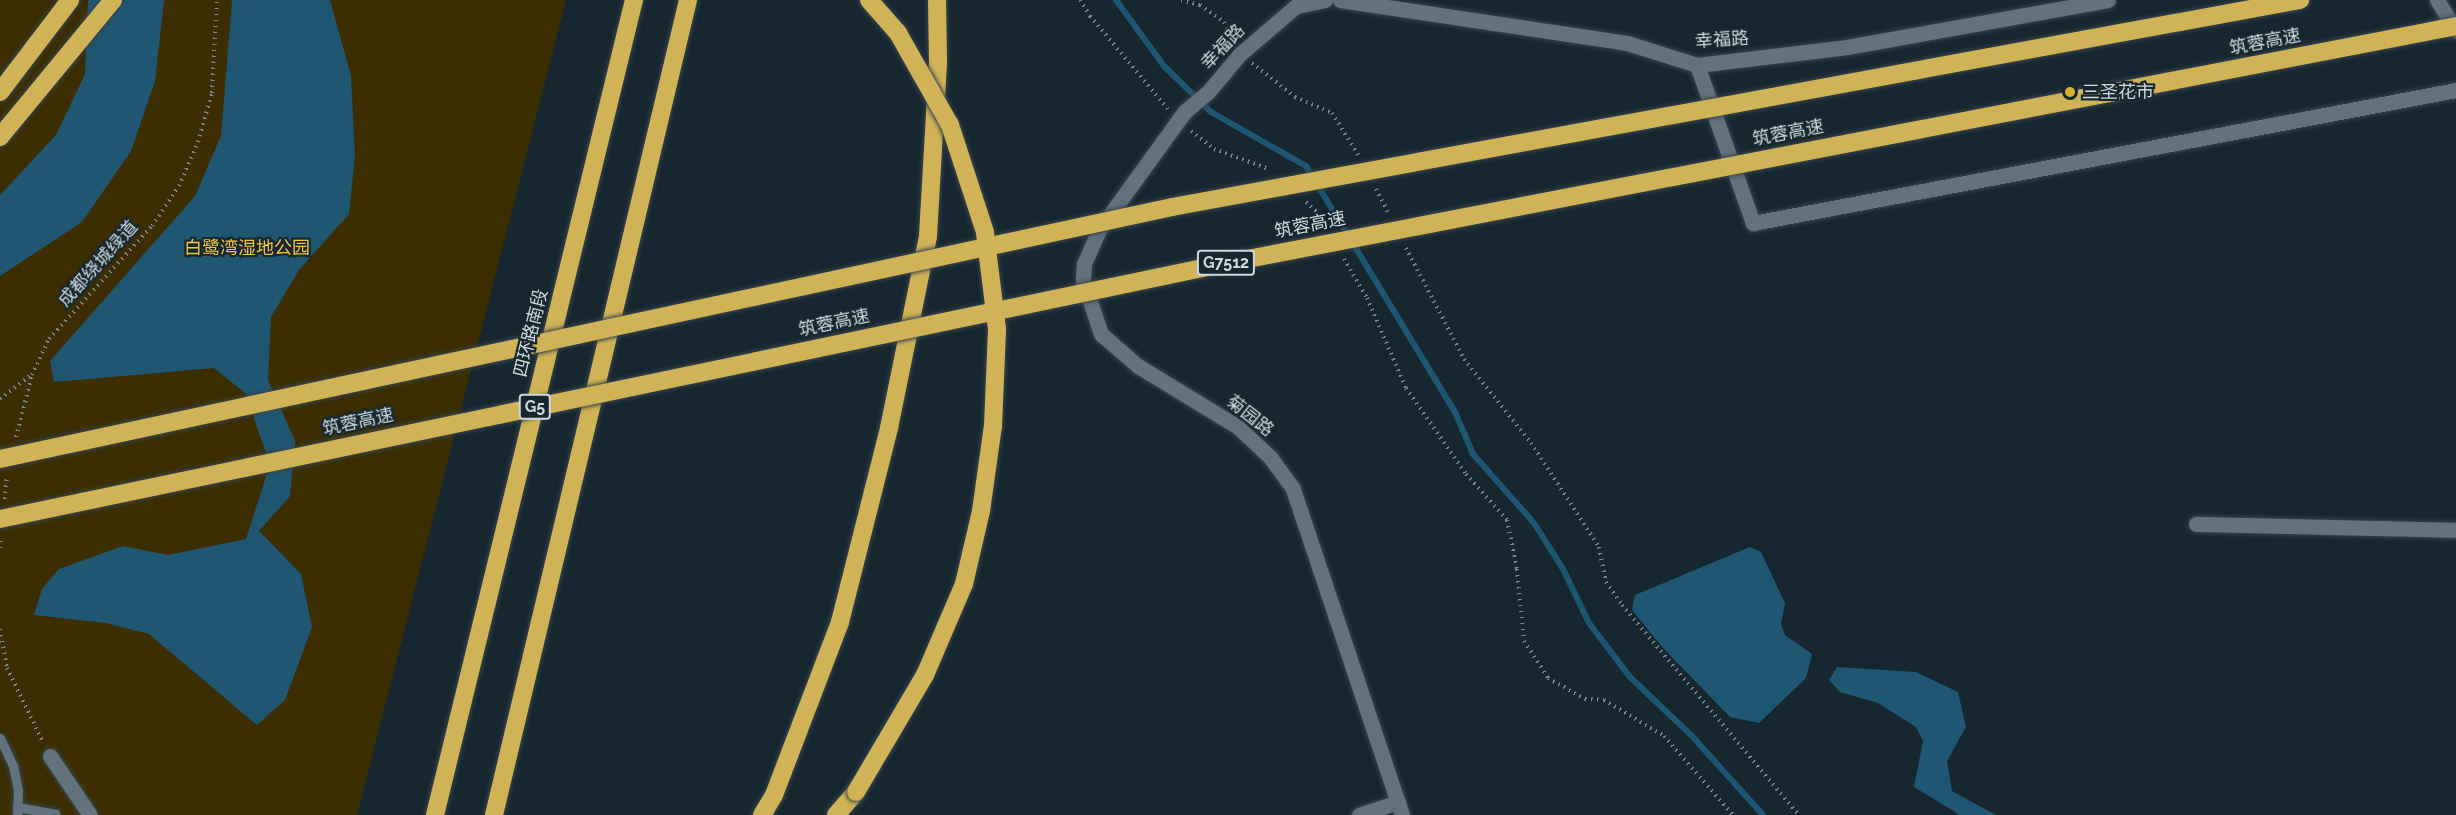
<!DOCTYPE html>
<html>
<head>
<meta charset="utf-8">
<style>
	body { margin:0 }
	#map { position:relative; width:2456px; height:815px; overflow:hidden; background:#172730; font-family:Raleway,"Noto Sans SC",sans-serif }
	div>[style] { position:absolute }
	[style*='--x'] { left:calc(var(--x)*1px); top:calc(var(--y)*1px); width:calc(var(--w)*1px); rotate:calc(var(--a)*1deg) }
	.green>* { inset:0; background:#3c2e00 }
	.water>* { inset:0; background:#1f5772 }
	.stream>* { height:6px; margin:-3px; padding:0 3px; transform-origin:3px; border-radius:3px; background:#1f5772 }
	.path>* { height:4px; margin-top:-2px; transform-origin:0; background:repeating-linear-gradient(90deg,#7c8890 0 1.5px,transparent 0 6px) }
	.roads { filter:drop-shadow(0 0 2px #38444b) drop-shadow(0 0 2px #38444b) }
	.service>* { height:9px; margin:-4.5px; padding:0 4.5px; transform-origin:4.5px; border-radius:4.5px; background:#62737e }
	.minor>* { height:15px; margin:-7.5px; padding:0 7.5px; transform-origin:7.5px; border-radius:7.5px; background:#62737e }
	.tertiary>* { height:15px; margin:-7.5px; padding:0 7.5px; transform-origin:7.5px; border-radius:7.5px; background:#62737e }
	.motorway>* { height:18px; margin:-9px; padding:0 9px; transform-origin:9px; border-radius:9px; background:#d0b357 }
	.bridges { filter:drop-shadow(0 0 2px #38444b) drop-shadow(0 0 2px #38444b) }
	.motorway-bridge>* { height:18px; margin:-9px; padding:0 9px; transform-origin:9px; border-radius:9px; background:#d0b357 }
	.dots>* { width:16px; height:16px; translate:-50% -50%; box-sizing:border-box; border:3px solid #172730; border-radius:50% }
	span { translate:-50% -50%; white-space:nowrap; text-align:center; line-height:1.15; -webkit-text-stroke:4.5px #172730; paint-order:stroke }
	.shield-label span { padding:2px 4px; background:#172730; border:2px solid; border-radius:4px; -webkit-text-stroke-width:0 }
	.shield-label { font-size:16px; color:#ced8de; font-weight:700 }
	.street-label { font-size:18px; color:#ced8de }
	.poi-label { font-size:18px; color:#ced8de }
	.left { translate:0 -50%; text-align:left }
	.park-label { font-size:18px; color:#edc53e }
</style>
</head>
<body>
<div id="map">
	<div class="green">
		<div style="clip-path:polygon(0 0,566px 0,357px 815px,0 815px)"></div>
	</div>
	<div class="water">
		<div style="clip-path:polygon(88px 0,164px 0,155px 81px,131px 151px,82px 222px,0 276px,0 195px,56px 135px,85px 74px)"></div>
		<div style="clip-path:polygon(232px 0,330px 0,351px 76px,355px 156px,349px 214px,299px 270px,271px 317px,268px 380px,295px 441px,290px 496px,259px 531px,301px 574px,312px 627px,285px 700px,257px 725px,149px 634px,106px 623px,34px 615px,42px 589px,59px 569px,123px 546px,168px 555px,246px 539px,270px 464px,245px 393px,214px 368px,54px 382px,50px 361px,195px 196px,221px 136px)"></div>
		<div style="clip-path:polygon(1750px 547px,1761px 552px,1785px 603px,1781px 624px,1785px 635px,1812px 654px,1806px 678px,1759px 723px,1730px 717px,1663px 648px,1632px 610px,1635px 595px)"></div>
		<div style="clip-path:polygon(1837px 667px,1916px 672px,1958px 692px,1966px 727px,1947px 761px,1952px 791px,1996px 815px,1960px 815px,1914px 787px,1923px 741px,1916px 727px,1878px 703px,1840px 692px,1829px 680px)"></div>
	</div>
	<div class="stream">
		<div style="--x:1116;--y:0;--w:82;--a:54"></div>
		<div style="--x:1164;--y:66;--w:66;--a:44.4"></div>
		<div style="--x:1211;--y:112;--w:109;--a:29.6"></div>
		<div style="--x:1306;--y:166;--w:288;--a:58.8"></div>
		<div style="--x:1455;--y:412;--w:46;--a:66.8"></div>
		<div style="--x:1473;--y:454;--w:92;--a:48.5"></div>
		<div style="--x:1534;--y:523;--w:54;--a:57.8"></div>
		<div style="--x:1563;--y:569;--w:60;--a:64.3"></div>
		<div style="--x:1589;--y:623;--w:68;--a:52.8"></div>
		<div style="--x:1630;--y:677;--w:84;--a:43.6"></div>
		<div style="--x:1691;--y:735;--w:108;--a:48"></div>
	</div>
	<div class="path">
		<div style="--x:1080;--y:0;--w:19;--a:58"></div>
		<div style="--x:1090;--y:16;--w:121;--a:50"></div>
		<div style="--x:1181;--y:0;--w:20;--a:15"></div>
		<div style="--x:1200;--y:5;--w:29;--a:35"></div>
		<div style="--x:1224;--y:22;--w:20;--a:63"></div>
		<div style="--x:1252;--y:63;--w:55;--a:38.3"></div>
		<div style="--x:1295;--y:97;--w:40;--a:23.4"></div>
		<div style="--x:1332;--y:113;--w:51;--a:57.9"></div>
		<div style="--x:1191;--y:131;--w:29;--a:38"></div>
		<div style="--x:1214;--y:149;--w:59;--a:20"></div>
		<div style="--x:1376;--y:189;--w:29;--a:63"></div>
		<div style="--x:1306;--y:202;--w:18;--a:43"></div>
		<div style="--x:1319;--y:214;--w:14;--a:60"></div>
		<div style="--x:1406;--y:248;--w:125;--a:62.4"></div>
		<div style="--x:1464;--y:359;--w:107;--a:51.4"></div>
		<div style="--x:1531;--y:443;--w:124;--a:56.8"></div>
		<div style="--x:1599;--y:547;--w:36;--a:79"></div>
		<div style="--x:1606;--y:582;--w:28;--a:55"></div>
		<div style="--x:1622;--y:605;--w:275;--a:49.9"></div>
		<div style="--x:1344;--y:259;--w:45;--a:59.5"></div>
		<div style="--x:1367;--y:298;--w:98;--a:66.6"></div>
		<div style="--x:1406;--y:388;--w:105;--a:55.1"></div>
		<div style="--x:1466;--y:474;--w:62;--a:48.3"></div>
		<div style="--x:1507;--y:520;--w:50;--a:78.5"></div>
		<div style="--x:1517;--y:569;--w:72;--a:84.4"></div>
		<div style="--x:1524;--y:641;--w:44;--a:57"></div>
		<div style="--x:1548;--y:678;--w:43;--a:29.6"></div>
		<div style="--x:1585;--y:699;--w:19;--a:3"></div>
		<div style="--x:1604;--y:700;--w:70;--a:31"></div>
		<div style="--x:1664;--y:736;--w:105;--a:48.9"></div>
		<div style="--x:0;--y:399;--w:39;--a:-38"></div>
		<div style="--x:16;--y:437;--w:64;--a:-75.5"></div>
		<div style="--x:32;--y:375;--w:40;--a:-65"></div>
		<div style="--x:49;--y:339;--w:153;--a:-47.7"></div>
		<div style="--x:152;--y:226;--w:48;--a:-56"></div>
		<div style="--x:179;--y:186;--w:48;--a:-66.6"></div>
		<div style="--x:198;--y:142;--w:51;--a:-74.1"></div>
		<div style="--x:212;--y:93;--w:93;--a:-86.9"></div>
		<div style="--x:5;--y:499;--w:22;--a:-85"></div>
		<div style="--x:0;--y:548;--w:12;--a:-85"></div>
		<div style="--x:0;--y:629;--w:40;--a:80"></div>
		<div style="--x:7;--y:668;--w:82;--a:64.1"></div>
	</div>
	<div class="roads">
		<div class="service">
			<div style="--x:0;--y:738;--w:31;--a:65"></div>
			<div style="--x:13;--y:766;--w:25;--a:78"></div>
			<div style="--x:18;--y:790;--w:25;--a:92"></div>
			<div style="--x:17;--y:807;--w:39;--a:10"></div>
		</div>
		<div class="minor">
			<div style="--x:1697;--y:65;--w:168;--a:70.5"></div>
			<div style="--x:1753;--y:223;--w:715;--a:-10.71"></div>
			<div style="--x:2196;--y:524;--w:260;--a:1.3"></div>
			<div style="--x:50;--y:756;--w:71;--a:55.9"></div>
			<div style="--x:1359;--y:815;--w:41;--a:-18.4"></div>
		</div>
		<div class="tertiary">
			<div style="--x:1325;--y:0;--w:30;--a:168"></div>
			<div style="--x:1296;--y:6;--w:74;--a:139.4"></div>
			<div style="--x:1240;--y:54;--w:50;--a:130.1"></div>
			<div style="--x:1208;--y:92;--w:30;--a:140"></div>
			<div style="--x:1185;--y:111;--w:147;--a:125.9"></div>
			<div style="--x:1099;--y:230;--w:37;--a:114"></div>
			<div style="--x:1084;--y:264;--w:16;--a:94"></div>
			<div style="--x:1083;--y:280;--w:57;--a:71.6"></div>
			<div style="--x:1101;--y:334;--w:49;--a:40.9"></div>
			<div style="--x:1138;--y:366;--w:117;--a:31.4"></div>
			<div style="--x:1238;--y:427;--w:44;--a:43.2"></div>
			<div style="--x:1270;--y:457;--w:39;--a:54"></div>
			<div style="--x:1293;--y:489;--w:344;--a:71.5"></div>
			<div style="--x:1340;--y:0;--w:290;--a:8.5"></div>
			<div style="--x:1627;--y:43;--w:73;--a:17.4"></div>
			<div style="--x:1697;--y:65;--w:151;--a:-6.8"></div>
			<div style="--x:1847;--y:47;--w:265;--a:-10.2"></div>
			<div style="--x:2437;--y:0;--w:36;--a:58"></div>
		</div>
		<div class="motorway">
			<div style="--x:0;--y:92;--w:116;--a:-52.7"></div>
			<div style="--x:0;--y:137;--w:178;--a:-50.5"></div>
			<div style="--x:435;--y:815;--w:839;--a:-76.28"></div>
			<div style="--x:494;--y:815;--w:838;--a:-76.61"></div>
			<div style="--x:762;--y:815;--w:23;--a:-59"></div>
			<div style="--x:774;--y:795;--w:185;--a:-69.1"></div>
			<div style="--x:840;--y:622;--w:200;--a:-75.8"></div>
			<div style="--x:889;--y:428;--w:196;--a:-78.5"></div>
			<div style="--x:928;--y:236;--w:175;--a:-86.7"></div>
			<div style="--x:938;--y:61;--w:61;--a:-90.9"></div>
			<div style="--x:836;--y:815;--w:30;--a:-49"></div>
		</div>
	</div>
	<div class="bridges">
		<div class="motorway-bridge">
			<div style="--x:0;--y:459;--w:1199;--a:-12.13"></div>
			<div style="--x:1172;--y:207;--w:1147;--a:-10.4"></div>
			<div style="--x:0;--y:519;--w:1253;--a:-11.79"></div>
			<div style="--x:1227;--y:263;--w:1252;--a:-10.91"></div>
			<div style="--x:856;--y:792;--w:136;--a:-59.5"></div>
			<div style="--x:925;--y:675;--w:99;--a:-66.8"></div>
			<div style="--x:964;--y:584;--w:75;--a:-76.9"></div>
			<div style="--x:981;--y:511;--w:86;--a:-82"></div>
			<div style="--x:993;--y:426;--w:97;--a:-87.6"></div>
			<div style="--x:997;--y:329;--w:98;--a:-97.1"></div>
			<div style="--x:985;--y:232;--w:113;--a:-108.1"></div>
			<div style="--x:950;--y:125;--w:106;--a:-119.5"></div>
			<div style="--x:898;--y:33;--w:44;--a:-131.3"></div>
		</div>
	</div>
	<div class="dots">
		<div style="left:2070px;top:92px;background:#d9b434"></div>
	</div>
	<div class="shield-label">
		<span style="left:1226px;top:263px">G7512</span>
		<span style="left:535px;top:407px">G5</span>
	</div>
	<div class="street-label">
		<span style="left:1722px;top:40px;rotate:-4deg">幸福路</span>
		<span style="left:2265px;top:42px;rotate:-11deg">筑蓉高速</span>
		<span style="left:1223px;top:47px;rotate:-47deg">幸福路</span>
		<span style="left:1788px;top:133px;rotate:-11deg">筑蓉高速</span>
		<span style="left:1310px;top:225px;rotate:-11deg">筑蓉高速</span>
		<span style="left:98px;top:264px;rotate:-48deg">成都绕城绿道</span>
		<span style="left:834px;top:323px;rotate:-12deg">筑蓉高速</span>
		<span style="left:531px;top:333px;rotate:-76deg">四环路南段</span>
		<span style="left:1250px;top:416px;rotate:38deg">菊园路</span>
		<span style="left:358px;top:422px;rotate:-12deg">筑蓉高速</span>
	</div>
	<div class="poi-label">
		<span class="left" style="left:2082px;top:92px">三圣花市</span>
	</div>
	<div class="park-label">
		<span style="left:247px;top:248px">白鹭湾湿地公园</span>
	</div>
</div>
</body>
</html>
